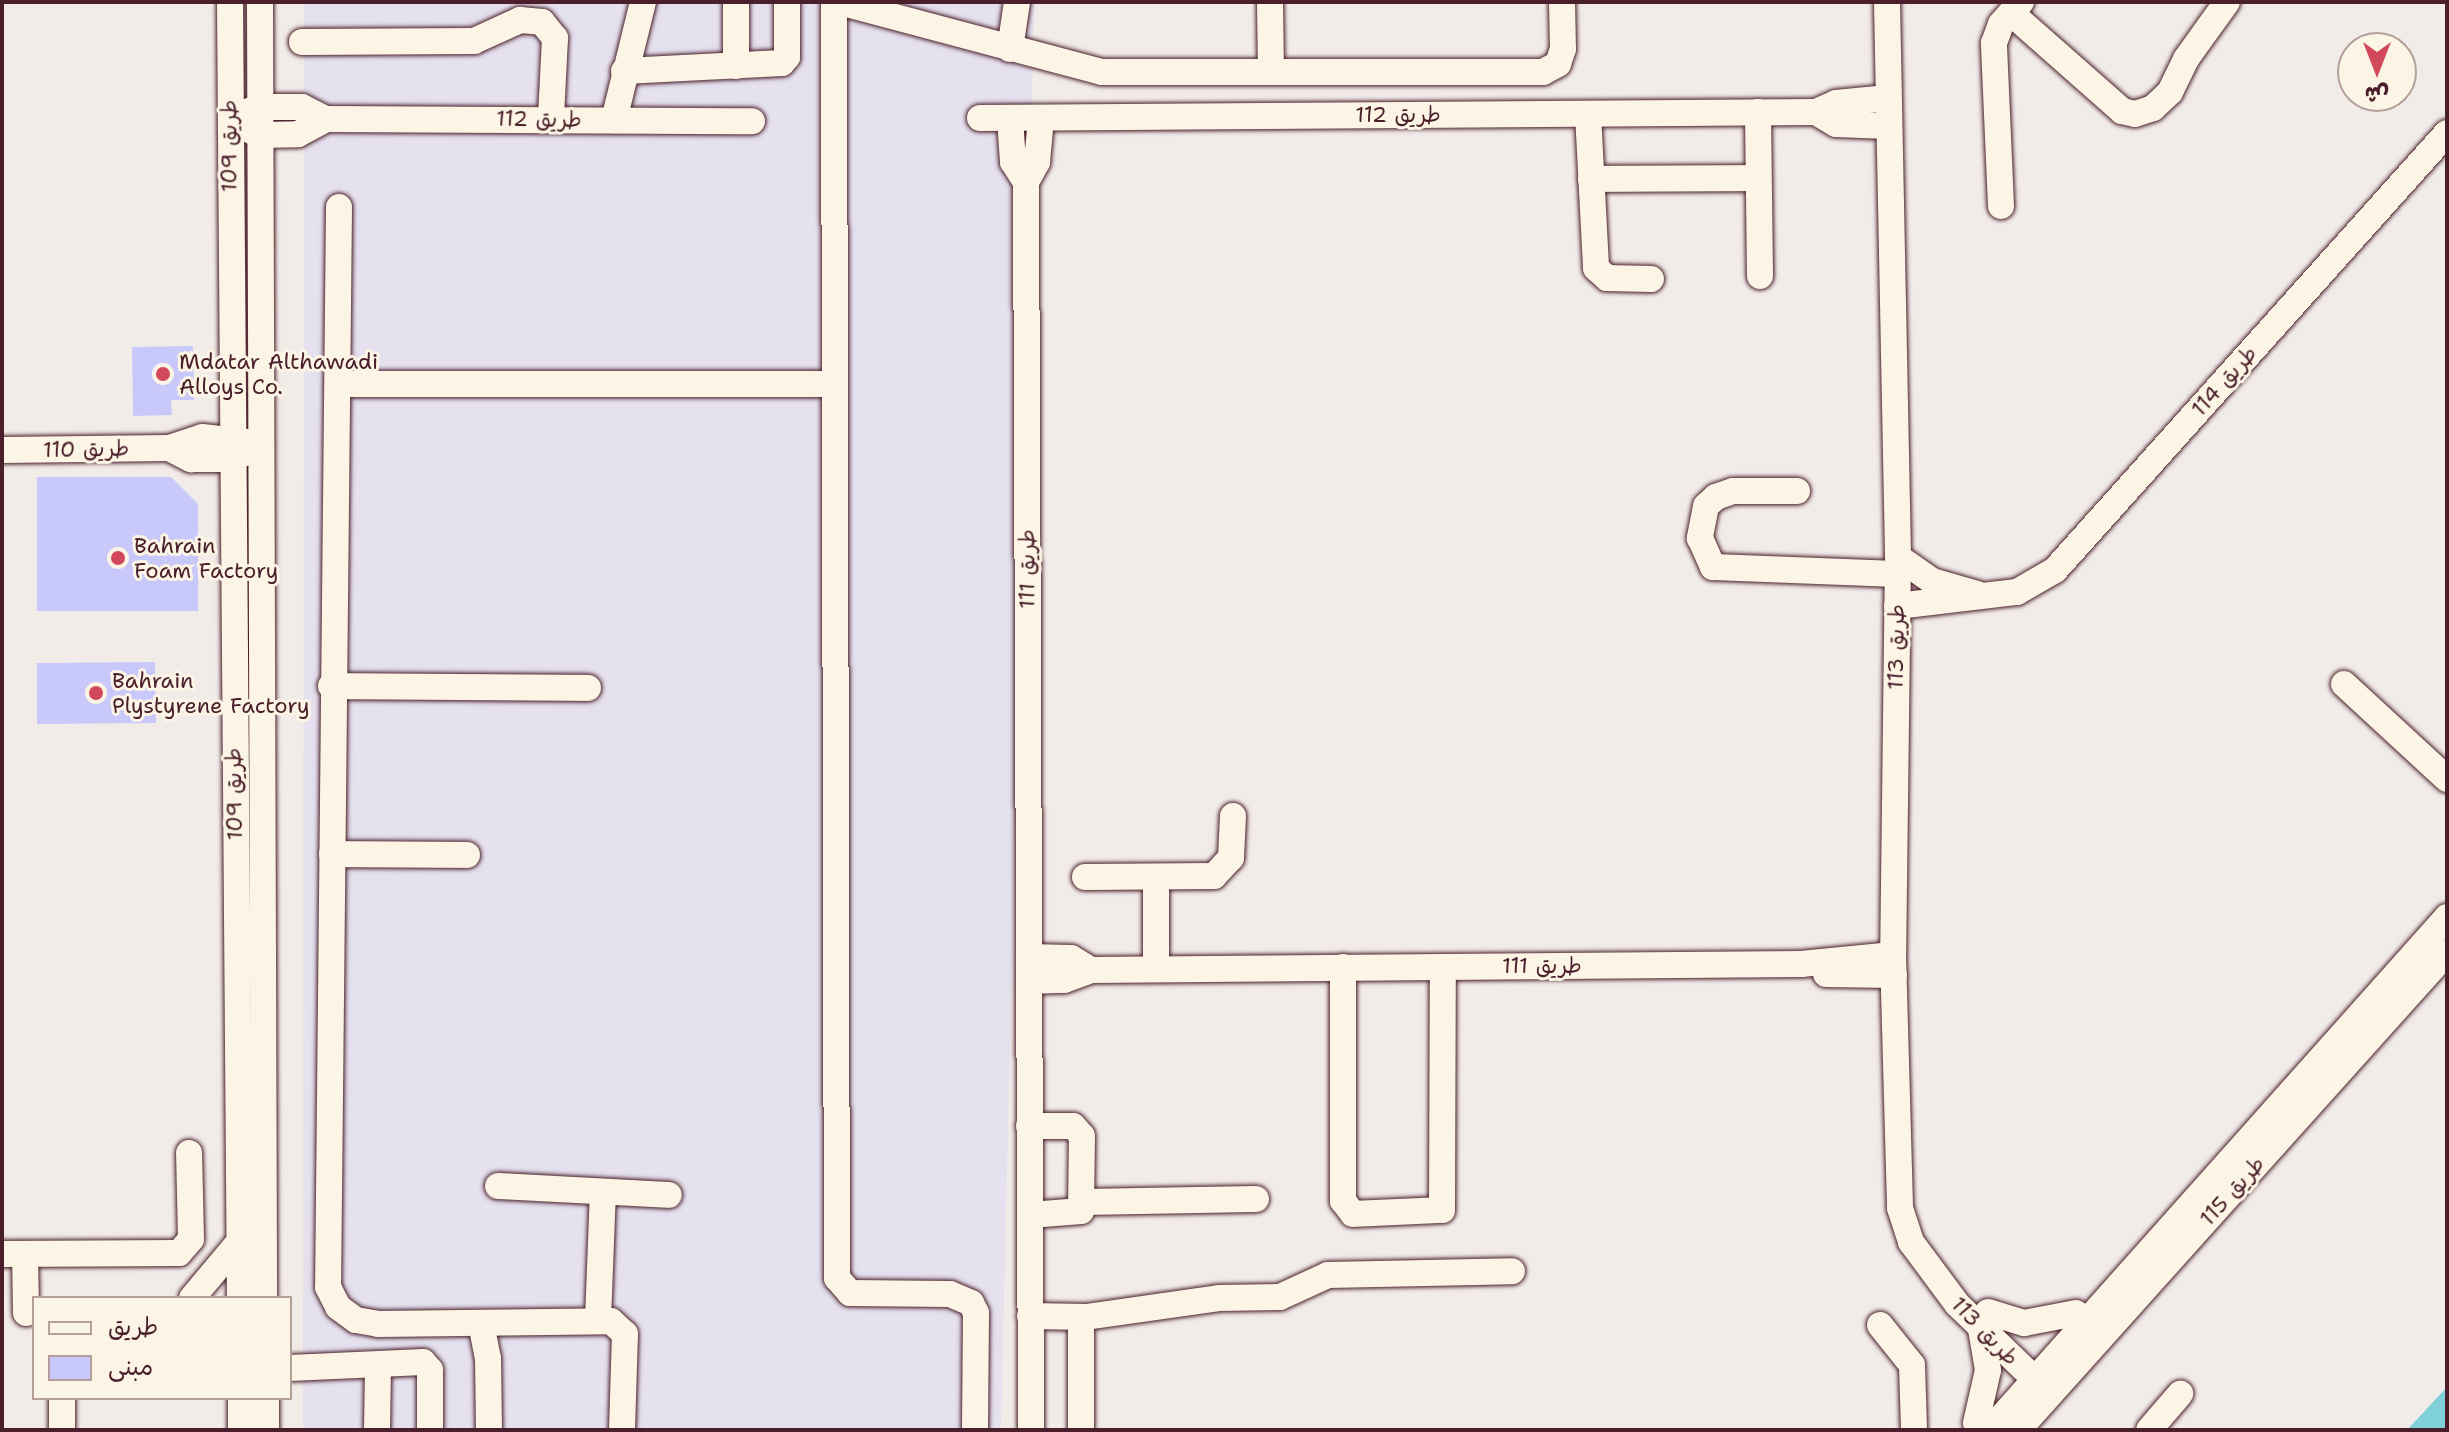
<!DOCTYPE html>
<html>
<head>
<meta charset="utf-8">
<style>
	body { margin:0 }
	#map { position:relative; width:2449px; height:1432px; overflow:hidden; background:#f2ece9; font-family:"Shantell Sans","Playpen Sans Arabic",sans-serif }
	div>[style] { position:absolute }
	[style*='--x'] { left:calc(var(--x)*1px); top:calc(var(--y)*1px); width:calc(var(--w)*1px); rotate:calc(var(--a)*1deg) }
	.built>* { inset:0; background:#e5e1ee }
	.water>* { inset:0; background:#80d0d9 }
	.building>* { inset:0; background:#c8c8fa }
	.roads { filter:drop-shadow(0 0 2px #4a1f2b) drop-shadow(0 0 2px #4a1f2b) }
	.minor>* { height:26px; margin:-13px; padding:0 13px; transform-origin:13px; border-radius:13px; background:#fcf5e5 }
	.dots>* { width:22px; height:22px; translate:-50% -50%; box-sizing:border-box; border:4px solid #fcf5e5; border-radius:50% }
	span { translate:-50% -50%; white-space:nowrap; text-align:center; line-height:1.15; -webkit-text-stroke:6px #fcf5e5; paint-order:stroke }
	.street-label { font-size:22px; color:#4a1f2b }
	.poi-label { font-size:22px; color:#4a1f2b }
	.left { translate:0 -50%; text-align:left }
	.frame { position:absolute; inset:0; border:4px solid #4a1f2b; pointer-events:none }
	.legend { position:absolute; left:32px; top:1296px; width:260px; height:104px; box-sizing:border-box; background:#fcf5e5; border:2px solid #b59f9b; margin:0; padding:10px 14px; list-style:none; font-size:24px; color:#4a1f2b }
	.legend li { display:flex; align-items:center; gap:16px; height:40px }
	.legend b { width:40px; border:2px solid #b59f9b }
	.north { position:absolute; left:2337px; top:32px; width:80px; height:80px; box-sizing:border-box; background:#fcf5e5; border:2px solid #b59f9b; border-radius:50%; rotate:180deg; font-size:22px; font-weight:700; line-height:32px; text-align:center; color:#4a1f2b }
	.north::after { content:''; display:block; margin:auto; width:28px; height:36px; background:#d1495b; clip-path:polygon(50% 0,100% 100%,50% 72%,0 100%) }
</style>
</head>
<body>
<div id="map">
	<div class="built">
		<div style="clip-path:polygon(304px 2px,1034px 2px,1001px 1430px,303px 1430px)"></div>
	</div>
	<div class="water">
		<div style="clip-path:polygon(2447px 1387px,2447px 1430px,2407px 1430px)"></div>
	</div>
	<div class="building">
		<div style="clip-path:polygon(193px 346px,194px 400px,171px 400px,172px 415px,133px 416px,132px 347px)"></div>
		<div style="clip-path:polygon(37px 477px,171px 477px,198px 504px,198px 611px,37px 611px)"></div>
		<div style="clip-path:polygon(155px 662px,156px 723px,37px 724px,37px 663px)"></div>
	</div>
	<div class="roads">
		<div class="minor">
			<div style="--x:230;--y:2;--w:1296;--a:89.56"></div>
			<div style="--x:260;--y:2;--w:1296;--a:89.82"></div>
			<div style="--x:834;--y:2;--w:1276;--a:89.87"></div>
			<div style="--x:837;--y:1278;--w:20;--a:49"></div>
			<div style="--x:850;--y:1293;--w:100;--a:0.6"></div>
			<div style="--x:950;--y:1294;--w:23;--a:23"></div>
			<div style="--x:971;--y:1303;--w:11;--a:63"></div>
			<div style="--x:976;--y:1313;--w:117;--a:90.5"></div>
			<div style="--x:839;--y:2;--w:272;--a:14.9"></div>
			<div style="--x:1102;--y:72;--w:441;--a:0"></div>
			<div style="--x:1543;--y:72;--w:17;--a:-28"></div>
			<div style="--x:1558;--y:64;--w:16;--a:-72"></div>
			<div style="--x:1563;--y:49;--w:47;--a:-91.2"></div>
			<div style="--x:1270;--y:2;--w:70;--a:89.2"></div>
			<div style="--x:1887;--y:2;--w:555;--a:88.86"></div>
			<div style="--x:1898;--y:557;--w:398;--a:90.7"></div>
			<div style="--x:1893;--y:955;--w:253;--a:88.4"></div>
			<div style="--x:1900;--y:1208;--w:36;--a:72"></div>
			<div style="--x:1911;--y:1242;--w:77;--a:53.4"></div>
			<div style="--x:1957;--y:1304;--w:129;--a:44.1"></div>
			<div style="--x:2011;--y:13;--w:148;--a:41.4"></div>
			<div style="--x:2122;--y:111;--w:13;--a:13"></div>
			<div style="--x:2135;--y:114;--w:19;--a:-18"></div>
			<div style="--x:2153;--y:108;--w:23;--a:-43"></div>
			<div style="--x:2170;--y:92;--w:37;--a:-64"></div>
			<div style="--x:2186;--y:59;--w:70;--a:-54.3"></div>
			<div style="--x:302;--y:42;--w:172;--a:-0.3"></div>
			<div style="--x:474;--y:41;--w:51;--a:-24.5"></div>
			<div style="--x:520;--y:20;--w:22;--a:5"></div>
			<div style="--x:542;--y:22;--w:21;--a:51"></div>
			<div style="--x:555;--y:38;--w:80;--a:92.9"></div>
			<div style="--x:1010;--y:49;--w:48;--a:-81.5"></div>
			<div style="--x:736;--y:66;--w:64;--a:-90"></div>
			<div style="--x:624;--y:71;--w:158;--a:-2.9"></div>
			<div style="--x:782;--y:63;--w:8;--a:-50"></div>
			<div style="--x:787;--y:57;--w:55;--a:-90"></div>
			<div style="--x:1758;--y:112;--w:164;--a:89.3"></div>
			<div style="--x:1816;--y:112;--w:23;--a:31"></div>
			<div style="--x:1836;--y:124;--w:52;--a:2.2"></div>
			<div style="--x:244;--y:113;--w:16;--a:-22"></div>
			<div style="--x:259;--y:107;--w:43;--a:0"></div>
			<div style="--x:302;--y:107;--w:27;--a:27"></div>
			<div style="--x:326;--y:119;--w:426;--a:0.3"></div>
			<div style="--x:1588;--y:114;--w:154;--a:87"></div>
			<div style="--x:1596;--y:268;--w:15;--a:42"></div>
			<div style="--x:1607;--y:278;--w:44;--a:1.3"></div>
			<div style="--x:980;--y:118;--w:836;--a:-0.41"></div>
			<div style="--x:1816;--y:112;--w:22;--a:-24"></div>
			<div style="--x:1836;--y:103;--w:52;--a:-5.5"></div>
			<div style="--x:1010;--y:118;--w:44;--a:86.1"></div>
			<div style="--x:1013;--y:162;--w:24;--a:57"></div>
			<div style="--x:614;--y:120;--w:122;--a:-76.2"></div>
			<div style="--x:244;--y:127;--w:17;--a:28"></div>
			<div style="--x:259;--y:135;--w:39;--a:-1"></div>
			<div style="--x:298;--y:134;--w:32;--a:-28"></div>
			<div style="--x:1591;--y:179;--w:167;--a:-0.3"></div>
			<div style="--x:2001;--y:206;--w:163;--a:-92.5"></div>
			<div style="--x:1994;--y:43;--w:20;--a:-70"></div>
			<div style="--x:2001;--y:24;--w:30;--a:-48"></div>
			<div style="--x:339;--y:207;--w:1080;--a:90.58"></div>
			<div style="--x:328;--y:1287;--w:22;--a:63"></div>
			<div style="--x:338;--y:1307;--w:22;--a:36"></div>
			<div style="--x:356;--y:1320;--w:22;--a:10"></div>
			<div style="--x:378;--y:1324;--w:233;--a:-0.7"></div>
			<div style="--x:611;--y:1321;--w:19;--a:43"></div>
			<div style="--x:625;--y:1334;--w:96;--a:91.8"></div>
			<div style="--x:339;--y:384;--w:494;--a:0"></div>
			<div style="--x:169;--y:448;--w:25;--a:27"></div>
			<div style="--x:191;--y:459;--w:39;--a:0"></div>
			<div style="--x:230;--y:459;--w:16;--a:-22"></div>
			<div style="--x:2;--y:450;--w:167;--a:-0.7"></div>
			<div style="--x:169;--y:448;--w:35;--a:-18"></div>
			<div style="--x:202;--y:437;--w:45;--a:6.3"></div>
			<div style="--x:1797;--y:491;--w:64;--a:180"></div>
			<div style="--x:1733;--y:491;--w:18;--a:161"></div>
			<div style="--x:1716;--y:497;--w:13;--a:138"></div>
			<div style="--x:1706;--y:506;--w:33;--a:101"></div>
			<div style="--x:1700;--y:538;--w:32;--a:66"></div>
			<div style="--x:1713;--y:567;--w:184;--a:2.2"></div>
			<div style="--x:1898;--y:557;--w:42;--a:35.2"></div>
			<div style="--x:1932;--y:581;--w:47;--a:16.1"></div>
			<div style="--x:1897;--y:606;--w:121;--a:-6.7"></div>
			<div style="--x:2017;--y:592;--w:44;--a:-30.1"></div>
			<div style="--x:2055;--y:570;--w:587;--a:-48.11"></div>
			<div style="--x:2344;--y:684;--w:140;--a:42.7"></div>
			<div style="--x:331;--y:686;--w:257;--a:0.4"></div>
			<div style="--x:332;--y:854;--w:135;--a:0.4"></div>
			<div style="--x:1085;--y:877;--w:129;--a:-0.4"></div>
			<div style="--x:1214;--y:876;--w:25;--a:-47"></div>
			<div style="--x:1231;--y:858;--w:42;--a:-87.3"></div>
			<div style="--x:1029;--y:957;--w:42;--a:1.4"></div>
			<div style="--x:1071;--y:958;--w:23;--a:31"></div>
			<div style="--x:1343;--y:967;--w:234;--a:90"></div>
			<div style="--x:1343;--y:1201;--w:16;--a:52"></div>
			<div style="--x:1353;--y:1214;--w:89;--a:-2.6"></div>
			<div style="--x:1442;--y:1210;--w:243;--a:-89.8"></div>
			<div style="--x:1156;--y:969;--w:91;--a:-90"></div>
			<div style="--x:1826;--y:974;--w:68;--a:0.8"></div>
			<div style="--x:1029;--y:981;--w:35;--a:-2"></div>
			<div style="--x:1064;--y:980;--w:29;--a:-20"></div>
			<div style="--x:1091;--y:970;--w:710;--a:-0.48"></div>
			<div style="--x:1801;--y:964;--w:92;--a:-5.6"></div>
			<div style="--x:1029;--y:1126;--w:44;--a:0"></div>
			<div style="--x:1073;--y:1126;--w:13;--a:48"></div>
			<div style="--x:1082;--y:1136;--w:75;--a:90.8"></div>
			<div style="--x:1081;--y:1211;--w:51;--a:175.5"></div>
			<div style="--x:498;--y:1186;--w:171;--a:3"></div>
			<div style="--x:1082;--y:1202;--w:174;--a:-1"></div>
			<div style="--x:2;--y:1254;--w:177;--a:-0.3"></div>
			<div style="--x:179;--y:1253;--w:18;--a:-49"></div>
			<div style="--x:191;--y:1239;--w:86;--a:-91.3"></div>
			<div style="--x:25;--y:1254;--w:59;--a:89"></div>
			<div style="--x:192;--y:1298;--w:73;--a:-50"></div>
			<div style="--x:1988;--y:1312;--w:38;--a:17"></div>
			<div style="--x:2024;--y:1323;--w:53;--a:-10.9"></div>
			<div style="--x:1030;--y:1316;--w:56;--a:1"></div>
			<div style="--x:1086;--y:1317;--w:134;--a:-8.1"></div>
			<div style="--x:1219;--y:1298;--w:61;--a:-0.9"></div>
			<div style="--x:1280;--y:1297;--w:53;--a:-24.6"></div>
			<div style="--x:1328;--y:1275;--w:184;--a:-1.2"></div>
			<div style="--x:1081;--y:1317;--w:113;--a:90"></div>
			<div style="--x:598;--y:1320;--w:128;--a:-87.8"></div>
			<div style="--x:481;--y:1323;--w:36;--a:79"></div>
			<div style="--x:488;--y:1358;--w:72;--a:89.2"></div>
			<div style="--x:1880;--y:1325;--w:51;--a:51.3"></div>
			<div style="--x:1912;--y:1365;--w:65;--a:88.2"></div>
			<div style="--x:290;--y:1368;--w:133;--a:-2.6"></div>
			<div style="--x:423;--y:1362;--w:11;--a:49"></div>
			<div style="--x:430;--y:1370;--w:60;--a:90"></div>
			<div style="--x:62;--y:1398;--w:32;--a:90"></div>
			<div style="--x:241;--y:1398;--w:32;--a:90"></div>
			<div style="--x:266;--y:1398;--w:32;--a:90"></div>
			<div style="--x:1976;--y:1423;--w:54;--a:-77.2"></div>
			<div style="--x:1988;--y:1370;--w:42;--a:-99.7"></div>
			<div style="--x:377;--y:1430;--w:65;--a:-89.1"></div>
			<div style="--x:1031;--y:1430;--w:1248;--a:-90.23"></div>
			<div style="--x:1026;--y:182;--w:23;--a:-61"></div>
			<div style="--x:1037;--y:162;--w:44;--a:-84.8"></div>
			<div style="--x:1990;--y:1430;--w:687;--a:-48.3"></div>
			<div style="--x:2018;--y:1430;--w:642;--a:-48.09"></div>
			<div style="--x:2149;--y:1430;--w:48;--a:-49.3"></div>
		</div>
	</div>
	<div class="dots">
		<div style="left:163px;top:374px;background:#d1495b"></div>
		<div style="left:118px;top:558px;background:#d1495b"></div>
		<div style="left:96px;top:693px;background:#d1495b"></div>
	</div>
	<div class="street-label">
		<span style="left:1398px;top:115px">طريق 112</span>
		<span style="left:539px;top:119px;rotate:1deg">طريق 112</span>
		<span style="left:229px;top:146px;rotate:-90deg">طريق 109</span>
		<span style="left:2224px;top:381px;rotate:-48deg">طريق 114</span>
		<span style="left:86px;top:449px;rotate:-1deg">طريق 110</span>
		<span style="left:1027px;top:569px;rotate:-90deg">طريق 111</span>
		<span style="left:1896px;top:647px;rotate:-89deg">طريق 113</span>
		<span style="left:234px;top:794px;rotate:-91deg">طريق 109</span>
		<span style="left:1542px;top:966px">طريق 111</span>
		<span style="left:2232px;top:1191px;rotate:-48deg">طريق 115</span>
		<span style="left:1985px;top:1331px;rotate:46deg">طريق 113</span>
	</div>
	<div class="poi-label">
		<span class="left" style="left:179px;top:374px">Mdatar Althawadi<br>Alloys Co.</span>
		<span class="left" style="left:134px;top:558px">Bahrain<br>Foam Factory</span>
		<span class="left" style="left:112px;top:693px">Bahrain<br>Plystyrene Factory</span>
	</div>
	<div class="frame"></div>
	<ul class="legend">
	<li><b style="height:10px;background:#fcf5e5"></b>طريق</li>
	<li><b style="height:22px;background:#c8c8fa"></b>مبنى</li>
	</ul>
	<div class="north">ش</div>
</div>
</body>
</html>
